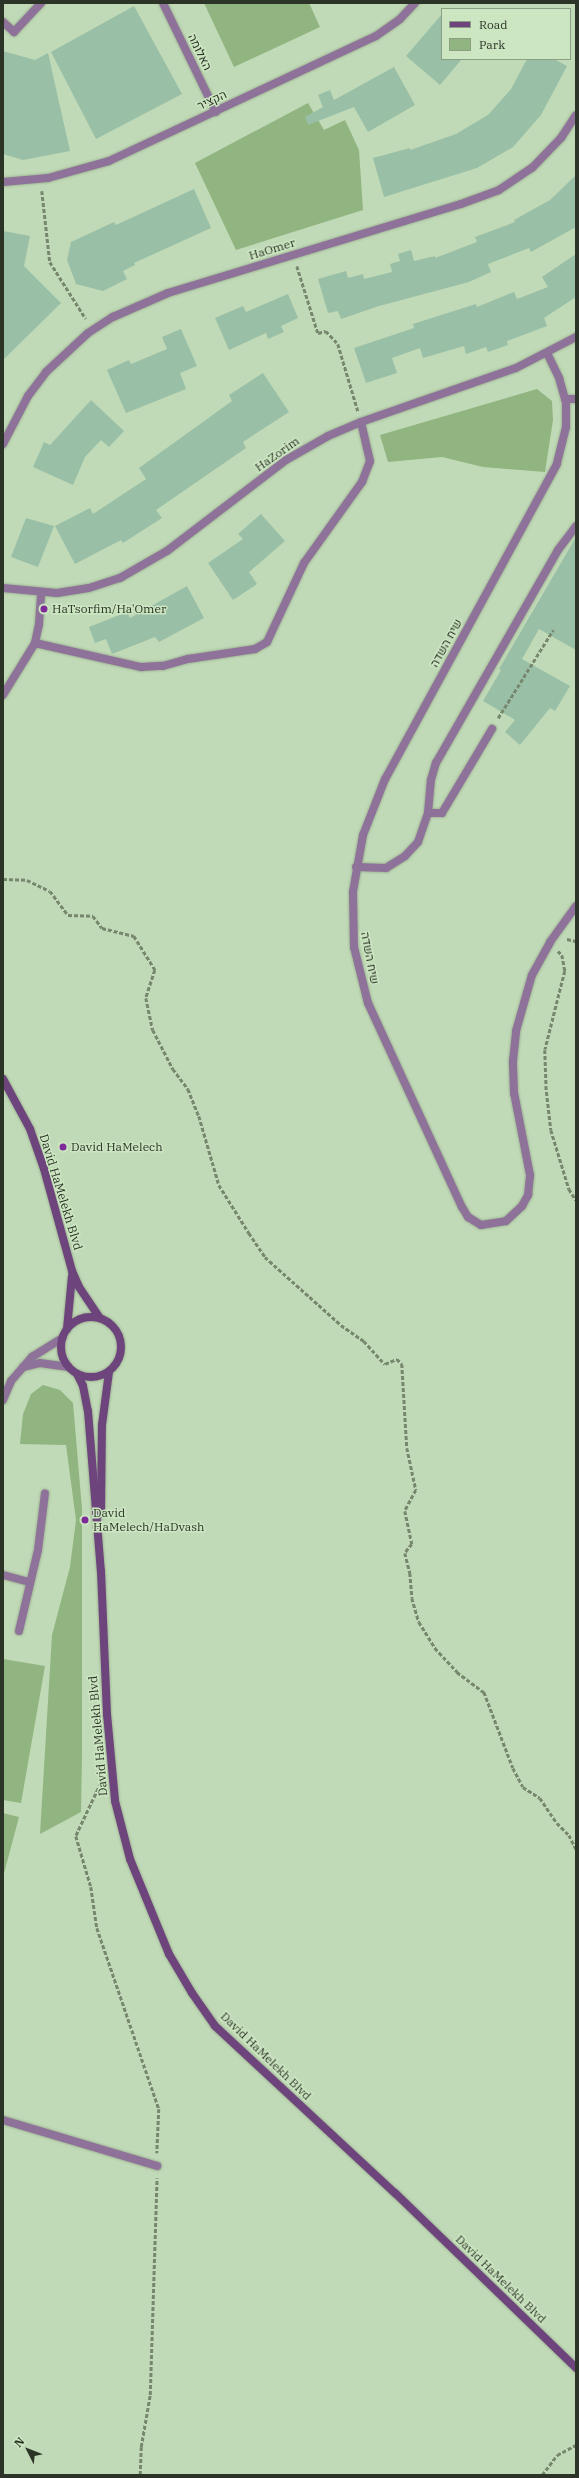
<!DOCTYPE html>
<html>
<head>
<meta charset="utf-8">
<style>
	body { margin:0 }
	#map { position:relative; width:579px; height:2478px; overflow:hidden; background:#c0d9b6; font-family:"IBM Plex Serif",Heebo,serif }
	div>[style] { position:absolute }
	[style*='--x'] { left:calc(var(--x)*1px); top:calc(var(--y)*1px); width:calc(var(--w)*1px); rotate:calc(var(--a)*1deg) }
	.green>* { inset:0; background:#90b580 }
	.building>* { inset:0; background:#99c0a7 }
	.path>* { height:2.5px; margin-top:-1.25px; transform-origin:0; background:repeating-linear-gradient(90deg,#76876e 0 4px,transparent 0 6px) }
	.roads { filter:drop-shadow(0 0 1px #9fb596) drop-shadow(0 0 1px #9fb596) }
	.lane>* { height:8px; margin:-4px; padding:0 4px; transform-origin:4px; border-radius:4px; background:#8e7299 }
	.street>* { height:8px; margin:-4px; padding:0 4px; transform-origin:4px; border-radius:4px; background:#8e7299 }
	.secondary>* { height:8px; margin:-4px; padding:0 4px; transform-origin:4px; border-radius:4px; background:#6d447c }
	.secondary>.ring { margin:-4px; padding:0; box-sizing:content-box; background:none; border:8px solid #6d447c; border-radius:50% }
	.dots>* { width:11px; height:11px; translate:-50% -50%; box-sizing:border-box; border:2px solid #cde6c2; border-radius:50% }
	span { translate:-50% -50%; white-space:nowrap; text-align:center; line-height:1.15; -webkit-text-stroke:3px #cde6c2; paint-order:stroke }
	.street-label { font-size:12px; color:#2b3426 }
	.poi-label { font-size:12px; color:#2b3426 }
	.left { translate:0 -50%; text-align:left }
	.frame { position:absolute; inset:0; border:4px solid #2b3426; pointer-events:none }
	.legend { position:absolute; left:441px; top:8px; width:130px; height:52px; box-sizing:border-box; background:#cde6c2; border:1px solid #8c9f84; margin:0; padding:5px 7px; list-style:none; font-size:12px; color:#2b3426 }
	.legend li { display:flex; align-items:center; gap:8px; height:20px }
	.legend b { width:20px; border:1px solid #8c9f84 }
	.north { position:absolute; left:8px; top:2430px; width:40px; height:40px; -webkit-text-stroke:3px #cde6c2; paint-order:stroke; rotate:312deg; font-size:11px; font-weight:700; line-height:16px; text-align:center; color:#2b3426 }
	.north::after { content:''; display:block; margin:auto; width:14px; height:18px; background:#2b3426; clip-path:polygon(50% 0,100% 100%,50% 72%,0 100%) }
</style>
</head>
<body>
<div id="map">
	<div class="green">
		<div style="clip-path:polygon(204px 3px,309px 3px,320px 27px,234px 67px)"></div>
		<div style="clip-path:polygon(308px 103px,324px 130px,345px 120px,359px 150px,363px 210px,236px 250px,195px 163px)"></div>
		<div style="clip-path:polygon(537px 389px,552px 401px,553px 420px,545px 472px,483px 467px,442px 457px,388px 462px,380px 435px)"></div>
		<div style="clip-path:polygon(43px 1385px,60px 1390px,73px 1403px,82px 1509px,82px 1755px,81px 1812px,40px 1834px,52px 1635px,70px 1567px,76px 1520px,66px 1445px,20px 1444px,23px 1414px,31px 1394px)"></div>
		<div style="clip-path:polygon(3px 1659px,45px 1666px,21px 1803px,3px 1800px)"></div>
		<div style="clip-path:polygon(3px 1813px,19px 1817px,3px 1877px)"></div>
	</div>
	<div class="building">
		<div style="clip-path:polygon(134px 6px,182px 94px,96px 139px,51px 52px)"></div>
		<div style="clip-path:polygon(442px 14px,442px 59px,462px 59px,440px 85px,406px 56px)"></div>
		<div style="clip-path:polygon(3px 51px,35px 60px,48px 53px,70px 151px,23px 160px,3px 154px)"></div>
		<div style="clip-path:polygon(527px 59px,554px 59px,567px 66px,541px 115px,513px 147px,477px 168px,384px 197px,373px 158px,410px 148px,410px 150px,456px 134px,488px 115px,511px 89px)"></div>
		<div style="clip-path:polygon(394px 67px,415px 105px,368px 132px,354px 107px,308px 125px,305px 117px,323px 107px,318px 95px,330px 90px,334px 100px)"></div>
		<div style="clip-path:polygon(576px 175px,576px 227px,531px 252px,529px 248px,488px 264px,491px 272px,469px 282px,379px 306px,341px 319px,338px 311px,328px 313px,318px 279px,346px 271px,348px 278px,363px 274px,364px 279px,392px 272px,390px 264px,400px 261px,398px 254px,411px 250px,414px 261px,435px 256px,435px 258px,477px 242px,475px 237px,515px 222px,514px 220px,550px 200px)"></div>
		<div style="clip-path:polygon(194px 189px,211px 228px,134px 263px,135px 265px,123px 271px,127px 279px,103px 291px,76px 284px,67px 260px,71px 242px,114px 222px,116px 225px)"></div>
		<div style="clip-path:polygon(3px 231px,30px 236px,24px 266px,61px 303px,3px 360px)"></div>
		<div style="clip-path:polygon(576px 254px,576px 297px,544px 318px,547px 326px,507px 341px,508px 345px,488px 352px,486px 347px,466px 354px,464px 346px,423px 358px,420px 348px,392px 358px,397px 373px,366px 383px,354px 348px,414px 328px,413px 324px,476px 304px,477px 307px,514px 292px,517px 299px,548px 287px,542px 277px)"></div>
		<div style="clip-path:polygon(288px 294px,298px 318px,281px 326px,284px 332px,268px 339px,266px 333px,229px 350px,215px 318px,243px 306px,246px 312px)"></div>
		<div style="clip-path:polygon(181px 329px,197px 366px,180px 373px,186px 389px,126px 413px,107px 370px,129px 360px,131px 364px,167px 349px,162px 337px)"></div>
		<div style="clip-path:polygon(263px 373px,289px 412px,243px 442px,246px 448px,156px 510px,162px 518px,123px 543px,121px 540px,75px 564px,55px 526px,90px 508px,93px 514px,146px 479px,139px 468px,232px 401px,229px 395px)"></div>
		<div style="clip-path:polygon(91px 400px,124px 431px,109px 447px,101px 440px,85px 457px,73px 485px,33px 467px,44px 442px,50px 445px)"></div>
		<div style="clip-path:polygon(261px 514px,285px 541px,249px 572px,257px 584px,233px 600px,208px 563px,243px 539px,238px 534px)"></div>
		<div style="clip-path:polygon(26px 518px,54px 526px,38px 567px,11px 557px)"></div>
		<div style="clip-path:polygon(576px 537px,576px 650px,539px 629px,522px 659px,570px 686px,555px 711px,550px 708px,520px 745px,505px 732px,515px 720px,483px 701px,501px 670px,499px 669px)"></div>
		<div style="clip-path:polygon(187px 586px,204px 618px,159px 642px,155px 637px,112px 654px,106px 639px,95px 643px,89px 627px,127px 612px,130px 618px)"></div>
	</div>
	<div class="path">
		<div style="--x:42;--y:191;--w:71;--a:83.6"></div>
		<div style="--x:50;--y:262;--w:67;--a:57.7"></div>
		<div style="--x:297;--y:266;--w:70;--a:72.6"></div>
		<div style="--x:318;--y:333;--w:8;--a:-14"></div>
		<div style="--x:326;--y:331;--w:18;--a:47"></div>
		<div style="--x:338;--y:344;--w:70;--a:73.4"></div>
		<div style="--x:498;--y:718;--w:104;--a:-58"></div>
		<div style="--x:3;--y:879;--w:24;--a:2"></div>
		<div style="--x:27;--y:880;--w:25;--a:26"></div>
		<div style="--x:50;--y:891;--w:30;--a:53"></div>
		<div style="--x:68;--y:915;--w:25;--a:2"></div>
		<div style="--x:93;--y:916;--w:15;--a:53"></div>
		<div style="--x:102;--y:928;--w:33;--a:14"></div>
		<div style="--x:134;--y:936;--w:40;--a:58"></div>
		<div style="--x:155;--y:970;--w:29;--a:108"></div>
		<div style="--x:146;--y:998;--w:33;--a:78"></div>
		<div style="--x:153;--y:1030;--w:44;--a:62.9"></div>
		<div style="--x:173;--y:1069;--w:25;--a:53"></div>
		<div style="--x:188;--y:1089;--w:29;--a:68"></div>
		<div style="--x:199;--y:1116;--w:72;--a:73.8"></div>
		<div style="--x:219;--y:1185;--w:57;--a:58"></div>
		<div style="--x:249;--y:1233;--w:29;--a:56"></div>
		<div style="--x:265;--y:1257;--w:102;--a:41.8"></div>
		<div style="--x:341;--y:1325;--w:28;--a:35"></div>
		<div style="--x:364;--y:1341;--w:31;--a:48"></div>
		<div style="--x:385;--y:1364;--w:13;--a:-23"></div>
		<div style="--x:397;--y:1359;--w:7;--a:45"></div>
		<div style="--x:402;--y:1364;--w:84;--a:86.6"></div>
		<div style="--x:407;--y:1448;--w:43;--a:77.9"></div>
		<div style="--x:416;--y:1490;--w:24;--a:118"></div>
		<div style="--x:405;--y:1511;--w:34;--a:78"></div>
		<div style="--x:412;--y:1544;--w:11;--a:128"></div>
		<div style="--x:405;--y:1553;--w:21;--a:76"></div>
		<div style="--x:410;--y:1573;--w:25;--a:85"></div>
		<div style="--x:412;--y:1598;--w:25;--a:74"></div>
		<div style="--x:419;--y:1622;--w:31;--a:58"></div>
		<div style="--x:435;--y:1648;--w:33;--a:47"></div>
		<div style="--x:457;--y:1672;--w:34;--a:37"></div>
		<div style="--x:484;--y:1692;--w:81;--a:69.1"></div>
		<div style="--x:513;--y:1768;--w:21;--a:62"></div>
		<div style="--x:523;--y:1787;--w:20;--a:33"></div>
		<div style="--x:540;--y:1798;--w:30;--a:56"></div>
		<div style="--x:557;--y:1823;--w:17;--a:45"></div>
		<div style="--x:569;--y:1835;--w:16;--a:63"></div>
		<div style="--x:567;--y:939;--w:9;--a:13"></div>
		<div style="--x:558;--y:951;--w:6;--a:45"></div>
		<div style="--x:562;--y:955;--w:16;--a:79"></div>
		<div style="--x:565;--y:971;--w:81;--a:104.2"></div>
		<div style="--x:545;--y:1050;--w:36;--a:88"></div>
		<div style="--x:546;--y:1086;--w:44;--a:83.5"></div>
		<div style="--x:551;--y:1130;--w:62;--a:73"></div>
		<div style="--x:569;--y:1189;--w:13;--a:58"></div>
		<div style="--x:101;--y:1783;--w:59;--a:115.3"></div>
		<div style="--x:76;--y:1836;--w:53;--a:73.6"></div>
		<div style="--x:91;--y:1887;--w:41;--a:81.7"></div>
		<div style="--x:97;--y:1928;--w:191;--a:71.1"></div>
		<div style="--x:159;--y:2109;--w:44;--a:92.6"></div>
		<div style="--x:140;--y:2475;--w:28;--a:-88"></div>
		<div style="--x:141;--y:2447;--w:53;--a:-80.2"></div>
		<div style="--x:150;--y:2395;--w:217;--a:-88.2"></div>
		<div style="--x:542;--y:2475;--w:25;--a:-53"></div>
		<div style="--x:557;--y:2455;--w:21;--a:-28"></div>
	</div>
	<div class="roads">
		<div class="lane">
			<div style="--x:565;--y:399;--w:11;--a:0"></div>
			<div style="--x:35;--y:643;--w:109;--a:12.8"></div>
			<div style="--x:141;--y:667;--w:22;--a:-3"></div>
			<div style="--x:163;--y:666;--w:26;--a:-16"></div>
			<div style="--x:188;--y:659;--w:68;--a:-8.5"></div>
			<div style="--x:255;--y:649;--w:14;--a:-30"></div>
			<div style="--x:267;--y:642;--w:87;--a:-64.9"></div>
			<div style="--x:304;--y:563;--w:100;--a:-54.4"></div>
			<div style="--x:362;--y:482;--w:22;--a:-69"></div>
			<div style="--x:370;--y:461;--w:40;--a:-103"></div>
			<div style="--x:3;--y:695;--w:61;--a:-58.4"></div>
			<div style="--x:35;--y:643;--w:19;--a:-78"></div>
			<div style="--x:39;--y:624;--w:31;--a:-86"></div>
			<div style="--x:428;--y:813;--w:14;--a:0"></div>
			<div style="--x:442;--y:813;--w:98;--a:-59.2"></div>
			<div style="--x:356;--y:867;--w:30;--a:2"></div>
			<div style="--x:386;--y:868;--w:22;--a:-32"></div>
			<div style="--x:405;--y:856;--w:19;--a:-47"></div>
			<div style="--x:418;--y:842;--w:31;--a:-71"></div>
			<div style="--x:428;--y:813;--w:33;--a:-85"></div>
			<div style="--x:431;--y:780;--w:18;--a:-74"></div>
			<div style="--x:436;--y:763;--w:245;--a:-60.2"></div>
			<div style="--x:558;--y:550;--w:30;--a:-53"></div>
			<div style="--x:3;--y:1575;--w:28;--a:15"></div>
			<div style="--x:19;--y:1631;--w:83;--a:-76.8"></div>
			<div style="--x:38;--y:1550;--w:57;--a:-83"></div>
			<div style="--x:3;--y:2120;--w:161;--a:16.6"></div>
		</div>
		<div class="street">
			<div style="--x:163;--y:3;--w:121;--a:64.1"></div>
			<div style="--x:3;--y:22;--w:15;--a:42"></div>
			<div style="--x:14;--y:32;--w:40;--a:-47"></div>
			<div style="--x:3;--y:182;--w:45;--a:-5.1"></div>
			<div style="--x:48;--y:178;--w:63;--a:-15.6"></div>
			<div style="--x:109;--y:161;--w:295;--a:-25.1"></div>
			<div style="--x:376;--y:36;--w:29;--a:-35"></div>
			<div style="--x:400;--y:19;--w:22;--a:-47"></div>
			<div style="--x:547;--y:353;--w:28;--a:64"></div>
			<div style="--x:559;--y:378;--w:25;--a:74"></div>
			<div style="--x:566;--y:402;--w:25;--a:90"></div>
			<div style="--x:566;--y:427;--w:38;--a:104"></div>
			<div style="--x:557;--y:464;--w:359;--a:118.6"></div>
			<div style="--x:385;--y:779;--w:60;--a:111.4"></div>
			<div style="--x:363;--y:835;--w:58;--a:100"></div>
			<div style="--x:353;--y:892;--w:55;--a:89"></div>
			<div style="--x:354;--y:947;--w:58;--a:76"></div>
			<div style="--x:368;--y:1003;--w:225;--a:65.3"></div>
			<div style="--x:462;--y:1207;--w:12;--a:59"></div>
			<div style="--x:468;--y:1217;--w:15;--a:32"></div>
			<div style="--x:481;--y:1225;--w:25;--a:-9"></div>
			<div style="--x:506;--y:1221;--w:22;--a:-43"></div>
			<div style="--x:522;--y:1206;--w:13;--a:-61"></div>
			<div style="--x:528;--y:1195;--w:20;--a:-84"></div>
			<div style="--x:530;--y:1175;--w:84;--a:-101"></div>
			<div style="--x:514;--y:1093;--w:32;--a:-92"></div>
			<div style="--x:513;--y:1061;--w:30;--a:-84"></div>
			<div style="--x:516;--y:1031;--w:58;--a:-74.1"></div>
			<div style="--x:532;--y:975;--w:38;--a:-61"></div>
			<div style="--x:550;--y:942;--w:44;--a:-54.2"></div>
			<div style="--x:3;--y:444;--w:54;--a:-62.5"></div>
			<div style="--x:28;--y:396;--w:30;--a:-53"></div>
			<div style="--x:46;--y:372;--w:57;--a:-42.9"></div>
			<div style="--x:88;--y:333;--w:30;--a:-33"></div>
			<div style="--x:113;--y:317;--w:60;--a:-23.6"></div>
			<div style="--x:168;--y:293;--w:306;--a:-16.9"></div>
			<div style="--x:461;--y:204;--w:40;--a:-20.2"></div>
			<div style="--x:499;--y:190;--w:40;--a:-34"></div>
			<div style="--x:532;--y:168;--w:42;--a:-46"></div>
			<div style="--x:561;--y:138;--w:27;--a:-57"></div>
			<div style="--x:3;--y:588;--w:54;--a:5.3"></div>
			<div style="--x:57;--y:593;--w:32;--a:-9"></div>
			<div style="--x:89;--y:588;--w:33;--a:-18"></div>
			<div style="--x:120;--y:578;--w:54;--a:-29.9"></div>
			<div style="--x:167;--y:551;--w:150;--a:-37.4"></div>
			<div style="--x:286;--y:460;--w:48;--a:-29.7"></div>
			<div style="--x:328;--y:436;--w:36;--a:-23"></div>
			<div style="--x:361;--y:422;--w:164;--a:-19.2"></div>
			<div style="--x:516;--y:368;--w:68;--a:-27.3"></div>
			<div style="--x:23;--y:1367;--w:17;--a:-13"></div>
			<div style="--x:40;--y:1363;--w:29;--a:8"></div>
			<div style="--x:3;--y:1400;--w:21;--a:-67"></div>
			<div style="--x:11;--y:1381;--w:32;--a:-49"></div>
			<div style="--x:32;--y:1357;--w:36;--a:-32"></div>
		</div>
		<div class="secondary">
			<div style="--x:3;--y:1079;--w:57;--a:61.6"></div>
			<div style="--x:30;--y:1129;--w:42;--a:70.7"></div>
			<div style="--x:44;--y:1169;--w:106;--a:74.6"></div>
			<div style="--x:72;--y:1271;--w:17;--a:66"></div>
			<div style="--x:79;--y:1287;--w:37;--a:56"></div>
			<div class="ring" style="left:61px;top:1317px;width:52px;height:52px"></div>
			<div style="--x:67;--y:1329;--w:53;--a:-84.6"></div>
			<div style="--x:77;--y:1374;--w:13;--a:63"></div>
			<div style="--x:83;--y:1386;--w:25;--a:79"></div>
			<div style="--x:88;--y:1411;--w:161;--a:85.4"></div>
			<div style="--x:101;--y:1571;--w:143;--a:87.6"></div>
			<div style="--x:107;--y:1714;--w:87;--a:84.7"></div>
			<div style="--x:115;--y:1801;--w:60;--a:75.5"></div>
			<div style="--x:130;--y:1859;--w:103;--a:67.7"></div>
			<div style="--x:169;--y:1954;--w:45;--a:59.5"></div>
			<div style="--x:192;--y:1993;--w:40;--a:55.1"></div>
			<div style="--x:215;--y:2026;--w:246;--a:42.9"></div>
			<div style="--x:395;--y:2193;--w:252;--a:44"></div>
			<div style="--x:101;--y:1514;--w:89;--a:-89.4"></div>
			<div style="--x:102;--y:1425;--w:53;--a:-82.5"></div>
		</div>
	</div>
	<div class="dots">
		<div style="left:44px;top:609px;background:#7e2a99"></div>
		<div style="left:63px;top:1147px;background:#7e2a99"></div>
		<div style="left:85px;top:1520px;background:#7e2a99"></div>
	</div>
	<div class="street-label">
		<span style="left:200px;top:52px;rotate:64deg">האלומה</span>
		<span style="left:212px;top:100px;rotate:-25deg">הקציר</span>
		<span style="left:272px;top:249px;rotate:-17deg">HaOmer</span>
		<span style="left:277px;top:454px;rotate:-35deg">HaZorim</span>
		<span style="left:446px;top:643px;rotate:-61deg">שיח השדה</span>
		<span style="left:370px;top:958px;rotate:79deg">שיח השדה</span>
		<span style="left:61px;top:1192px;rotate:73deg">David HaMelekh Blvd</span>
		<span style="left:98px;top:1736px;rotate:-95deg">David HaMelekh Blvd</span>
		<span style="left:266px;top:2056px;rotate:44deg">David HaMelekh Blvd</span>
		<span style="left:501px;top:2279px;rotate:44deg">David HaMelekh Blvd</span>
	</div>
	<div class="poi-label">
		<span class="left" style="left:52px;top:609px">HaTsorfim/Ha'Omer</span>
		<span class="left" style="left:71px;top:1147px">David HaMelech</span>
		<span class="left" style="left:93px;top:1520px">David<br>HaMelech/HaDvash</span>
	</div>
	<div class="frame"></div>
	<ul class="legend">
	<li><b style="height:5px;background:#6d447c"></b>Road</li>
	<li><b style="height:11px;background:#90b580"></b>Park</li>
	</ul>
	<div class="north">N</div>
</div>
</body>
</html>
